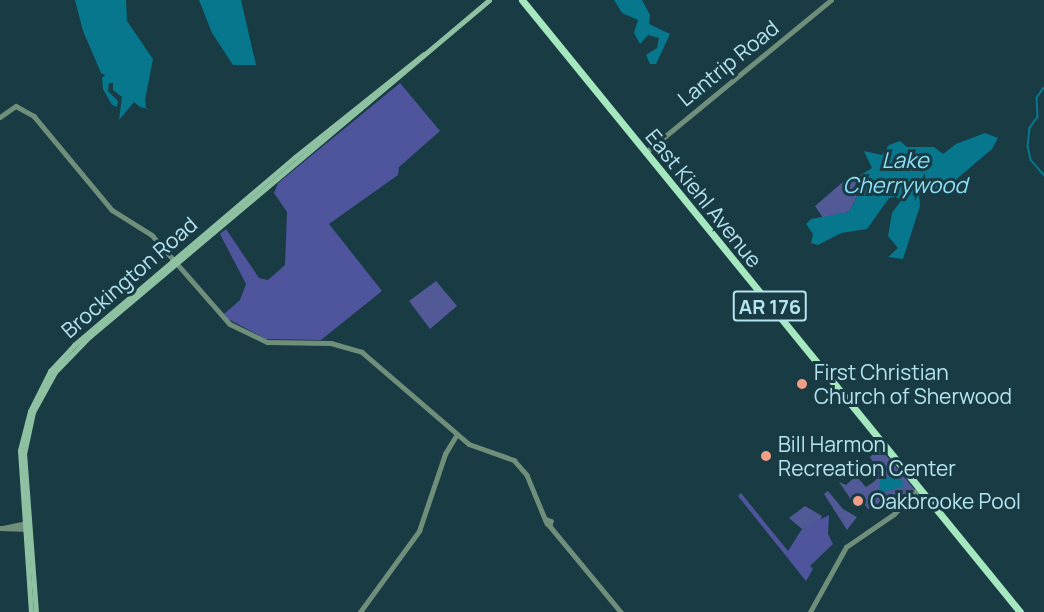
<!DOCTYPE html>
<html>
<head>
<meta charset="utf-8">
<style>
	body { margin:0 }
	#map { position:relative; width:1044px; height:612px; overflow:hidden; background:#193b44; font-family:Manrope,sans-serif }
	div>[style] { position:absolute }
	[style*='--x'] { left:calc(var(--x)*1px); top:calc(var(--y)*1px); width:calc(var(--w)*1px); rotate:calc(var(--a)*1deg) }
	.green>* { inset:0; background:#525997 }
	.forest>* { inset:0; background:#4e559d }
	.water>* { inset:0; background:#06778d }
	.stream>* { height:1.5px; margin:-0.75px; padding:0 0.75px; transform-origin:0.75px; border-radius:0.75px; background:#06778d }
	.tertiary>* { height:4.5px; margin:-2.25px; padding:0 2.25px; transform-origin:2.25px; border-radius:2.25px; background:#6f8f7b }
	.secondary>* { height:5px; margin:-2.5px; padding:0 2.5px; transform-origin:2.5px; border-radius:2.5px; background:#8ec1a1 }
	.primary>* { height:7px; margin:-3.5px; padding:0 3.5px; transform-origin:3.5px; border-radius:3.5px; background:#a5e8bf }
	.dots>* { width:16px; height:16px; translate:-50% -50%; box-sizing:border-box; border:3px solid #193b44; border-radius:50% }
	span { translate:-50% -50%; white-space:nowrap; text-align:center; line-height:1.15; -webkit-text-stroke:6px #193b44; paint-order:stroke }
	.shield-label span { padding:2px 4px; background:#193b44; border:2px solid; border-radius:4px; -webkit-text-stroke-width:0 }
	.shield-label { font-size:20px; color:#b4e4f1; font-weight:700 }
	.street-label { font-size:21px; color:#b4e4f1 }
	.poi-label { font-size:21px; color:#b4e4f1 }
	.left { translate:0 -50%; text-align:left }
	.water-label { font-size:22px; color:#8bdff6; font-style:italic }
</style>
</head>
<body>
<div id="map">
	<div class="green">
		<div style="clip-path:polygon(851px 175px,857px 177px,859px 193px,849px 212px,823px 218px,815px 206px)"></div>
		<div style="clip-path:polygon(436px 281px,457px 306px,430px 329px,409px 301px)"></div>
		<div style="clip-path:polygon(880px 448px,915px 490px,899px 507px,887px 498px,868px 509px,859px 497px,852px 501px,839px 482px,846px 485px,856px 476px,866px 487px,875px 481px,879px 473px,870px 457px)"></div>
		<div style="clip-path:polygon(828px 491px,843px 509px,857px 517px,847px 530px,824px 494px)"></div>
		<div style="clip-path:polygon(805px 506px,822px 516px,819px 523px,802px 529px,789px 518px)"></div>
	</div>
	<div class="forest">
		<div style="clip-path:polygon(400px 83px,440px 131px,399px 167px,398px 175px,329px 224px,382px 291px,321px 340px,266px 339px,228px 319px,224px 314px,240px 300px,246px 284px,220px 234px,226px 229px,259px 278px,268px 280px,285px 265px,287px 212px,274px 193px,278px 183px)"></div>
		<div style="clip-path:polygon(741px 493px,788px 551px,802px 529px,829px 515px,828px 534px,833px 544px,810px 566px,813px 569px,806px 581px,738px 496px)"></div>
	</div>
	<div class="water">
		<div style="clip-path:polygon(75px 0,126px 0,127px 21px,153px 59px,145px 100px,146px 108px,152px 110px,140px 107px,134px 102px,119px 120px,122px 97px,113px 90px,113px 83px,109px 83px,108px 91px,118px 101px,117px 107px,112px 105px,103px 89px,102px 78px,105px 75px,101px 73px,83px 31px)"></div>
		<div style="clip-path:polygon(199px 0,241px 0,256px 65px,233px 65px,212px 33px)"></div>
		<div style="clip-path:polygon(614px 0,642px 0,650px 15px,649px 24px,670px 34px,656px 64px,650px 64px,646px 55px,657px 48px,659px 38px,648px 35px,640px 44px,634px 33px,638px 20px,622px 13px)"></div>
		<div style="clip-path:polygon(985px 133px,998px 138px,992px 149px,953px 182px,933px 194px,924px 191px,919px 196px,920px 206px,903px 259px,888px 257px,898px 248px,888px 236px,892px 213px,900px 202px,896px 196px,889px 198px,867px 229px,841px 233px,818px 245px,811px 243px,813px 234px,806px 224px,811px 219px,849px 212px,859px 193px,857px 177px,872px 168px,864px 151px,882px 155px,889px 145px,900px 141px,907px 147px,934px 147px,943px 154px,956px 144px)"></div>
		<div style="clip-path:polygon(890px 476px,902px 480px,904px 486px,878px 494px,880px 480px)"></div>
	</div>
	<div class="stream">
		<div style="--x:1044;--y:88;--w:12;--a:125"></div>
		<div style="--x:1037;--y:98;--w:19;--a:87"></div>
		<div style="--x:1038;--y:117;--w:14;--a:126"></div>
		<div style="--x:1030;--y:128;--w:18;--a:96"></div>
		<div style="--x:1028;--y:146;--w:14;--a:78"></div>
		<div style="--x:1031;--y:160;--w:20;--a:49"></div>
	</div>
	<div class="tertiary">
		<div style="--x:0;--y:117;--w:19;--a:-35"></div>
		<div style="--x:16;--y:106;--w:21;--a:29"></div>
		<div style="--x:34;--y:116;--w:122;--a:50.3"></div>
		<div style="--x:112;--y:210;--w:47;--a:32"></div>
		<div style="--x:152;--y:235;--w:118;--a:48.8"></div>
		<div style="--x:230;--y:324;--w:41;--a:25.9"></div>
		<div style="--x:267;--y:342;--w:64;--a:0.9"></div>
		<div style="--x:331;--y:343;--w:32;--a:16"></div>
		<div style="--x:362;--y:352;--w:141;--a:40.7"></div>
		<div style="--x:469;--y:444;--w:48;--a:19.6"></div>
		<div style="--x:514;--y:460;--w:20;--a:49"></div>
		<div style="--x:527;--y:475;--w:50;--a:67.6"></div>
		<div style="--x:646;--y:152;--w:239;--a:-39.4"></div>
		<div style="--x:904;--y:505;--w:21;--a:-35"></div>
		<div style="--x:547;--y:520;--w:4;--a:14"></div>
		<div style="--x:551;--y:521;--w:4;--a:104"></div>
		<div style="--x:550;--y:525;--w:3;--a:-162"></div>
		<div style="--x:547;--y:524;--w:4;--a:-90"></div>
		<div style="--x:549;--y:525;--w:113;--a:50.4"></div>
		<div style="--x:0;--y:528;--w:28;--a:2"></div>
		<div style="--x:3;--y:528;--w:24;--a:-12"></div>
		<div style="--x:360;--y:612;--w:100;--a:-53.9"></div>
		<div style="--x:419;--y:531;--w:81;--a:-71.3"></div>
		<div style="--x:445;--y:454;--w:21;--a:-59"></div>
		<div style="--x:810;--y:612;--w:74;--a:-61"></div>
		<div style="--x:846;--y:547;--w:58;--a:-34.5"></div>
		<div style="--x:894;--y:514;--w:35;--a:-46"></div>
	</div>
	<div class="secondary">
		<div style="--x:31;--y:612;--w:162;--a:-93.9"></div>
		<div style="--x:20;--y:450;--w:40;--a:-75.6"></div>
		<div style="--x:30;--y:411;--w:45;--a:-63.4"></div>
		<div style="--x:50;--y:371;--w:35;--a:-47"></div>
		<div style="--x:74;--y:345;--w:290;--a:-40.4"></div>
		<div style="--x:295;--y:157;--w:165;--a:-38.6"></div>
		<div style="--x:36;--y:612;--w:158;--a:-94.3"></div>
		<div style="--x:24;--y:454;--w:43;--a:-77.9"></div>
		<div style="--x:33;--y:412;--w:46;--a:-61.2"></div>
		<div style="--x:55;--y:372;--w:49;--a:-45.8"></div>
		<div style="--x:89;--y:337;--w:523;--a:-40.11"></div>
	</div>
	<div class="primary">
		<div style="--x:522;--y:0;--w:789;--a:50.86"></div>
	</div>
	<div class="dots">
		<div style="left:802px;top:384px;background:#f39f86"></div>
		<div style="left:766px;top:456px;background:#f39f86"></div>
		<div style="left:858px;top:501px;background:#f39f86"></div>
	</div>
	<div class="shield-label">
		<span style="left:770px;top:306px">AR 176</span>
	</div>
	<div class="street-label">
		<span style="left:728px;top:63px;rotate:-39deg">Lantrip Road</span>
		<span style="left:704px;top:198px;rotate:51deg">East Kiehl Avenue</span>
		<span style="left:129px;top:277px;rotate:-41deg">Brockington Road</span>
	</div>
	<div class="poi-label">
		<span class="left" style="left:814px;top:384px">First Christian<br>Church of Sherwood</span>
		<span class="left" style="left:778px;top:456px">Bill Harmon<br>Recreation Center</span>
		<span class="left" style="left:870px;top:501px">Oakbrooke Pool</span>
	</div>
	<div class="water-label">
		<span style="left:905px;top:173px">Lake<br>Cherrywood</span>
	</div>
</div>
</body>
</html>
